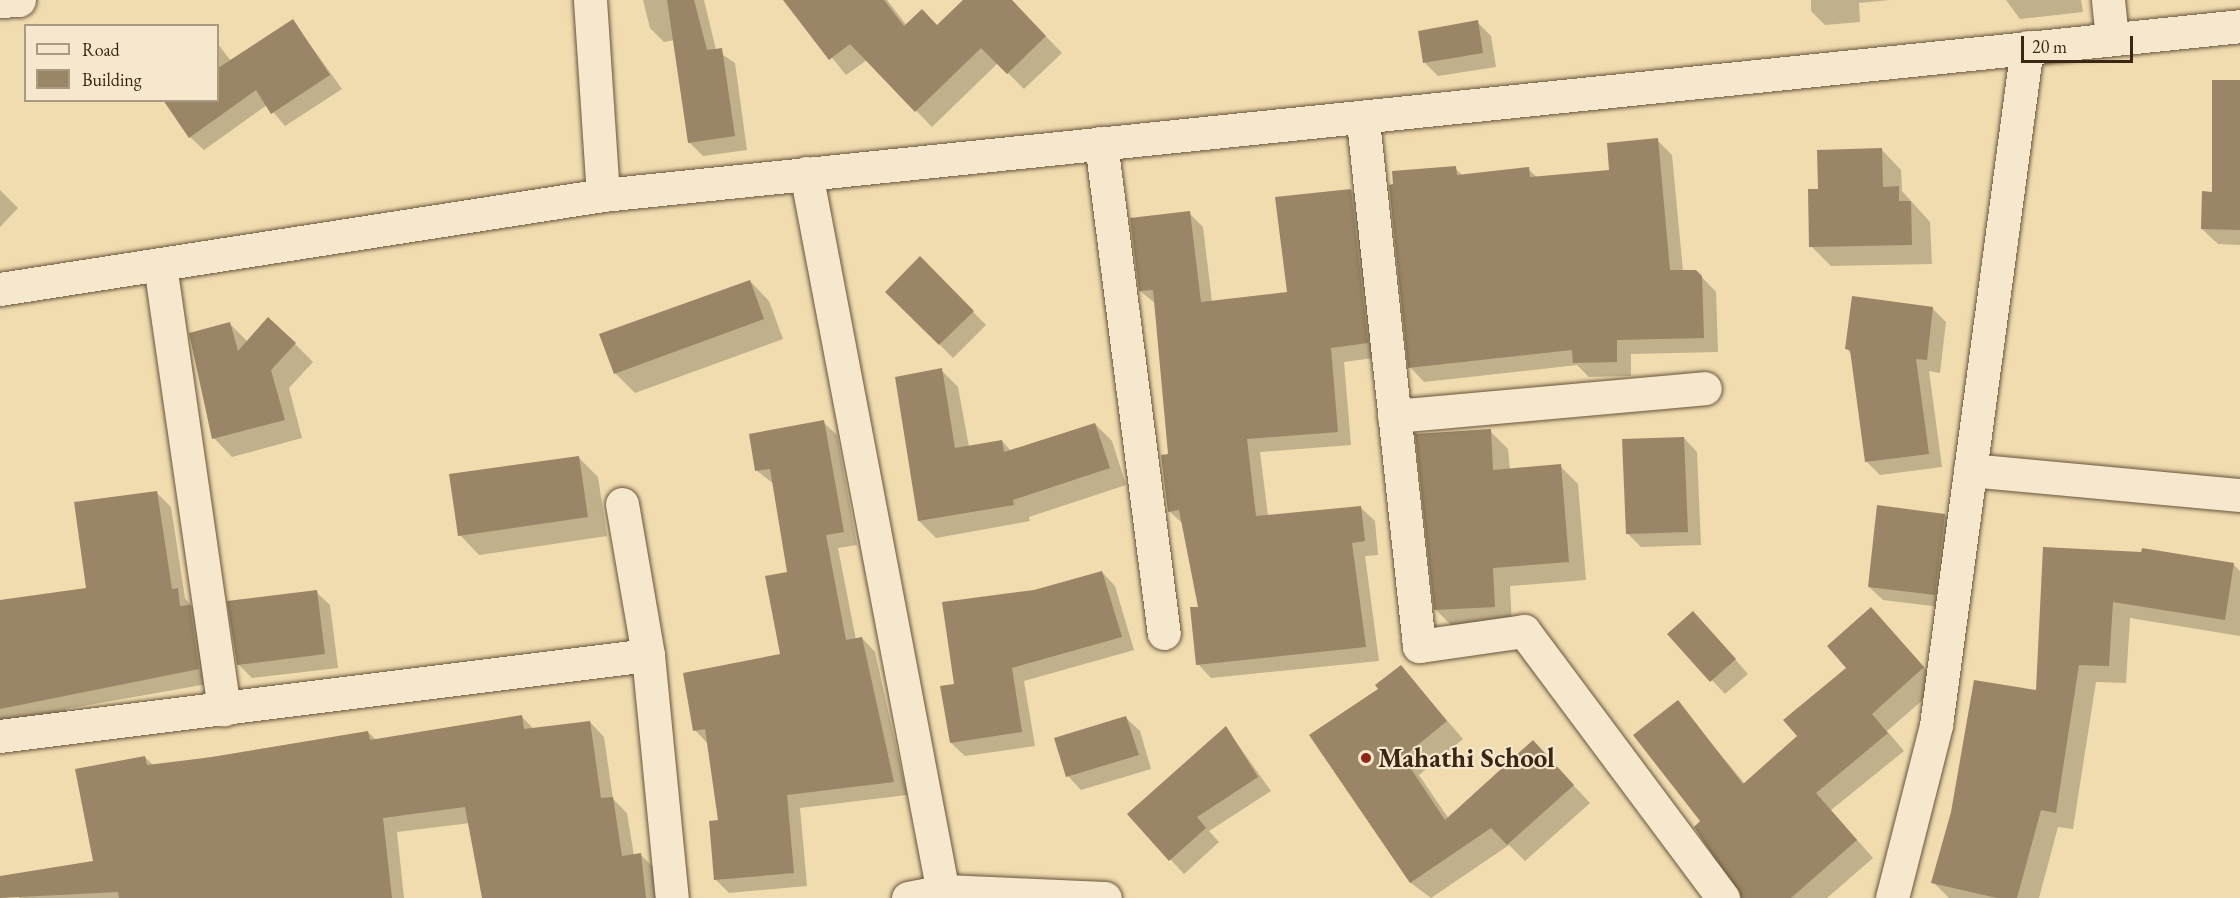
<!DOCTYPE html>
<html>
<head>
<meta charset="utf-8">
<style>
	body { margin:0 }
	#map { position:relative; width:2240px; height:898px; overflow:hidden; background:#f1dcb0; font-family:"EB Garamond",serif }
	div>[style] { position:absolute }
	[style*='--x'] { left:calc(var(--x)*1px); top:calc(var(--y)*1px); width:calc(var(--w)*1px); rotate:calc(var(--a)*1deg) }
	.shadow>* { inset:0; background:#0003 }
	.building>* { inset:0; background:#9a8566 }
	.roads { filter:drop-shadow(0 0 2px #68543c) drop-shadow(0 0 2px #68543c) }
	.minor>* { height:33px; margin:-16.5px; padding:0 16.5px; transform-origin:16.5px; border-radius:16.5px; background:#f6e8cc }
	.dots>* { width:16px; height:16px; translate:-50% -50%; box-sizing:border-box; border:3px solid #f6e8cc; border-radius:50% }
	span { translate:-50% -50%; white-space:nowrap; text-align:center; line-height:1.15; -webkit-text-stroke:4.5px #f6e8cc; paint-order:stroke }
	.poi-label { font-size:27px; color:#3b2616; font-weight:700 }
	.left { translate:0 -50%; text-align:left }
	.legend { position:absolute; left:24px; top:24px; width:195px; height:78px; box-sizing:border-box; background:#f6e8cc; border:2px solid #ab9a83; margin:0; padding:8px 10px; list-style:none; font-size:18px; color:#3b2616 }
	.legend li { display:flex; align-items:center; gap:12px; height:30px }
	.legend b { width:30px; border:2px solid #ab9a83 }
	.scale { position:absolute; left:2021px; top:36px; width:112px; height:27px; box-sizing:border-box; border:3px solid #3b2616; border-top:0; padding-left:8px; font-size:18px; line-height:21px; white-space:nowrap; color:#3b2616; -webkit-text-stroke:4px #f6e8cc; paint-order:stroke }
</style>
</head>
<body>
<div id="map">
	<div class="shadow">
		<div style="clip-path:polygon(643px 0,704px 0,716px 50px,735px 63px,747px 150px,703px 156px,689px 142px,674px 40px,664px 42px,650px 28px)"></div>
		<div style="clip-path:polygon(785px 0,887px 0,907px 26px,937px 27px,965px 0,1011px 0,1062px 53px,1024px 89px,998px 63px,932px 127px,867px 60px,846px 75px)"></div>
		<div style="clip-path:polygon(1811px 0,1890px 0,1859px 3px,1860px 22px,1825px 25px,1811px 11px)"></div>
		<div style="clip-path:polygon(2006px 0,2081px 0,2083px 12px,2020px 19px)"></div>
		<div style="clip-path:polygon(293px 21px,342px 89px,285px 126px,267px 105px,204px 150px,190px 137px,218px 100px,218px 44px,231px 61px)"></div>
		<div style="clip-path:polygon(1477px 22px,1491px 36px,1496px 67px,1438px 76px,1425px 63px)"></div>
		<div style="clip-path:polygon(2240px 83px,2240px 245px,2218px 244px,2202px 229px)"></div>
		<div style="clip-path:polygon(1657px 140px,1672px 155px,1683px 271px,1696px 271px,1716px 292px,1718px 352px,1631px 354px,1631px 376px,1589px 377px,1577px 365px,1424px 382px,1410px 367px,1455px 168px,1463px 176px,1528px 169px,1538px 178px,1611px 171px)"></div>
		<div style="clip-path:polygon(1882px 150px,1901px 170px,1902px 191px,1930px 222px,1932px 264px,1831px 266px,1811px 246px,1819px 190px)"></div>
		<div style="clip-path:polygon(0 190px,18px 208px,0 227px)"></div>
		<div style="clip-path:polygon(1351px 190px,1364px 204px,1381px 357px,1344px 362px,1351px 445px,1260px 452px,1268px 516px,1361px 508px,1375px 521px,1378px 555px,1365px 556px,1379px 661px,1211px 678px,1198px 664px,1200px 608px,1183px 524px,1169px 511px,1170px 456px,1156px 304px,1140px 291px,1189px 213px,1203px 227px,1212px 302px,1288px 293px)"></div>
		<div style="clip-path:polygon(920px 258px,986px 325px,953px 358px,887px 292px)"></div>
		<div style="clip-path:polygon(750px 281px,769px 301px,783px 339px,635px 393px,615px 373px)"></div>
		<div style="clip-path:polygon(1932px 308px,1946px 322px,1940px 373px,1929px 371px,1942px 467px,1880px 475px,1866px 461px,1852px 355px,1847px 349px)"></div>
		<div style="clip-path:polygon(230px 324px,248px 342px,295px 344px,313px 362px,289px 388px,302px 438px,232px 457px,214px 438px)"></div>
		<div style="clip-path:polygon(941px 370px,958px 387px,969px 447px,1002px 441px,1011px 451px,1095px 424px,1112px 441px,1126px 485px,1029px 517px,1030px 521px,936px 538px,919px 521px)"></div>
		<div style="clip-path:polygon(823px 422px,837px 435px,857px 545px,838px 548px,856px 640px,862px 638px,875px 652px,907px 795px,800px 808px,807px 886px,729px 893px,715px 879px,720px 821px,708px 744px,695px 730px,782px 655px,789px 573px,774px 484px,757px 471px)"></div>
		<div style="clip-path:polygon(1490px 431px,1508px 449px,1510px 470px,1560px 466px,1578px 484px,1586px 580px,1510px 586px,1512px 625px,1454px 628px,1435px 609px)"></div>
		<div style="clip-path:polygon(1684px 438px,1697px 452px,1701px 545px,1641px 547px,1627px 533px)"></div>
		<div style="clip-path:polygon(578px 457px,598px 477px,607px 536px,479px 555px,460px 535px)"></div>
		<div style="clip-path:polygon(157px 493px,171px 507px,185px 598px,204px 621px,213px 683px,66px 709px,67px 716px,0 723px,0 601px,88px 590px)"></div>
		<div style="clip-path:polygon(1945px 515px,1958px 529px,1948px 608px,1883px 600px,1869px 587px)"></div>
		<div style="clip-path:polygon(2142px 554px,2233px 564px,2240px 571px,2240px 636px,2130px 618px,2126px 683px,2096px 682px,2073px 829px,2058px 827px,2039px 898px,1949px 898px,1933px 882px,2038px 691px)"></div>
		<div style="clip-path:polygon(1102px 572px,1115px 586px,1134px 650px,1024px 681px,1035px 746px,965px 756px,951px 743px,956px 685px,1035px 591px)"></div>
		<div style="clip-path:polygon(316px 592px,330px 605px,338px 668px,252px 678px,238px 664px)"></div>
		<div style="clip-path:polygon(1706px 626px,1748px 674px,1725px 694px,1669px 634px)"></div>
		<div style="clip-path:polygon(1887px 626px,1940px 685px,1887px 731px,1904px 751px,1831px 810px,1873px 858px,1827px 898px,1743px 898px,1702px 821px,1677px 702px,1745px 784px,1799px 737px)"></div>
		<div style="clip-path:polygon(1401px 667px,1463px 739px,1419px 775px,1449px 819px,1550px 760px,1590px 803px,1525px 861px,1509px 845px,1431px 898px,1411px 883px,1311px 736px,1380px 689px)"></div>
		<div style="clip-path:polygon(522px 717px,534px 729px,590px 722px,604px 737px,613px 799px,627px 813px,634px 856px,641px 855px,656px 870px,659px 898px,484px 898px,470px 823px,397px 832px,404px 898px,19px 898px,15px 875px,95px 862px,145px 757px,154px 766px,368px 732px,376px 740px)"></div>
		<div style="clip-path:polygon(1126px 718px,1140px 731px,1151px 769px,1081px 790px,1068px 776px)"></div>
		<div style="clip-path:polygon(1226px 728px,1271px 791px,1209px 831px,1219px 842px,1184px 874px,1129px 814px)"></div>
	</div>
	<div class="building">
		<div style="clip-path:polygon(667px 0,694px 0,707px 50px,722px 48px,735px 136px,688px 143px)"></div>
		<div style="clip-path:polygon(783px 0,884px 0,904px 26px,922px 9px,937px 25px,963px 0,1012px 0,1046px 36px,1007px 74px,981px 48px,915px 112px,850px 44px,829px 60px)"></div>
		<div style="clip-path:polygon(293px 19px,330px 75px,271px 114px,256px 90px,189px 138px,163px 100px,218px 100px,218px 68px)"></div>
		<div style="clip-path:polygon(1478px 20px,1483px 53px,1423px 63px,1418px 31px)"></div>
		<div style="clip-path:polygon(2212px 80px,2240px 80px,2240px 230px,2201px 229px,2202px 191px,2212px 192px)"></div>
		<div style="clip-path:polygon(1658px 138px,1670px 270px,1696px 270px,1702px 276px,1704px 338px,1617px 340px,1617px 362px,1573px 363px,1572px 350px,1408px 368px,1389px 185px,1393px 184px,1392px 171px,1456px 166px,1457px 175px,1529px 167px,1530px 177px,1609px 170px,1607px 143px)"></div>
		<div style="clip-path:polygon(1882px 148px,1883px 187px,1899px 186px,1899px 201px,1911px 201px,1912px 245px,1809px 247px,1808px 189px,1818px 189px,1817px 150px)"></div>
		<div style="clip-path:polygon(1351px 189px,1368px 343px,1331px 348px,1338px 432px,1247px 439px,1256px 516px,1361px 506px,1365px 541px,1352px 543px,1366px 647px,1196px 665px,1190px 607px,1198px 607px,1179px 510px,1168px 512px,1161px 455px,1168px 454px,1153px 290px,1139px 291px,1130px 218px,1190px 211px,1201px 302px,1287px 292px,1275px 197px)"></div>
		<div style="clip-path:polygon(920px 256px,974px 311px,939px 345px,885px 292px)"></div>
		<div style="clip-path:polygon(750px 280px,764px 319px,614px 374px,599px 334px)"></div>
		<div style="clip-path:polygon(1852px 296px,1933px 307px,1927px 360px,1916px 359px,1929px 454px,1865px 462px,1850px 350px,1845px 349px)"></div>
		<div style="clip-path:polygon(268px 317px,296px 343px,271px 370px,285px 420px,212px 439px,189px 333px,230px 322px,238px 351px)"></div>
		<div style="clip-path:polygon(942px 368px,955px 448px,1002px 440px,1004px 452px,1095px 423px,1110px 468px,1013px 500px,1014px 505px,918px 521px,895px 377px)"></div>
		<div style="clip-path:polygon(824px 420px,844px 532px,826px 535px,846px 640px,862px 637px,894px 782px,787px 795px,794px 873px,714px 880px,709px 821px,718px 820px,705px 729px,693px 731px,683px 673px,780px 654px,765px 576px,787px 572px,770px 469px,755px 471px,749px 434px)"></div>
		<div style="clip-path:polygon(1491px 429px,1493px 470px,1561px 464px,1569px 562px,1493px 568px,1495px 607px,1434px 610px,1415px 434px)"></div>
		<div style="clip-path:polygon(1684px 437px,1688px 532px,1626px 534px,1622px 439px)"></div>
		<div style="clip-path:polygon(579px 456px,588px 517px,458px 536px,449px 474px)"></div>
		<div style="clip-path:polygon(157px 491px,172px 589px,178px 588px,180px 606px,190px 605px,199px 669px,0 709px,0 600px,86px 588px,74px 502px)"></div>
		<div style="clip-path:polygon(1877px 505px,1945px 514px,1935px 595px,1868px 587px)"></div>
		<div style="clip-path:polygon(2043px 547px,2141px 552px,2142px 548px,2234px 563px,2225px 620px,2113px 602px,2109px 666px,2079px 665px,2056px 813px,2041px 810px,2017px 898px,1997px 898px,1931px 883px,1951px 812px,1974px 680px,2036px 690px)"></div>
		<div style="clip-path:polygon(1102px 571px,1122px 637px,1012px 668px,1022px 732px,950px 743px,940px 686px,954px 684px,942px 602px,1034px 590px)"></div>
		<div style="clip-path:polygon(317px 590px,325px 654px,237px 665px,227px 601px)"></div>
		<div style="clip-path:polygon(1871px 607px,1924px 667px,1872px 714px,1888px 733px,1816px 793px,1857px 840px,1791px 898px,1741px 898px,1694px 827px,1700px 821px,1633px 735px,1678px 700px,1743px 784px,1797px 736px,1783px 720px,1846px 668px,1827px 646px)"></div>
		<div style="clip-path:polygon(1693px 611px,1736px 659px,1710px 682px,1667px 634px)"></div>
		<div style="clip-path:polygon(1401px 665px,1447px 721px,1403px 757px,1445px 820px,1533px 740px,1574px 785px,1507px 845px,1491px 828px,1410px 883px,1309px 735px,1378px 689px,1375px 685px)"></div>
		<div style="clip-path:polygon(522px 715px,524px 729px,590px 721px,601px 798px,613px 797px,622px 856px,641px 853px,646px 898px,482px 898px,465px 807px,383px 818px,392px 898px,119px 898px,118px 892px,0 898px,0 876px,93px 861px,75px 769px,145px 756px,147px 765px,213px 757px,368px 731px,370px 740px)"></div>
		<div style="clip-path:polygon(1126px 716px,1139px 755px,1066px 777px,1054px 738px)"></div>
		<div style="clip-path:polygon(1226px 726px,1258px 777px,1197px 817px,1206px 828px,1169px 861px,1127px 814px)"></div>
	</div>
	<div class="roads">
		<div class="minor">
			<div style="--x:590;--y:0;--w:195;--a:86.2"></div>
			<div style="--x:2108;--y:0;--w:39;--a:84"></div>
			<div style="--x:0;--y:1;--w:19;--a:-3"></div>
			<div style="--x:1363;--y:121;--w:528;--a:83.91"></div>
			<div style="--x:1419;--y:646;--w:106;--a:-8.1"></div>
			<div style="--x:1524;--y:631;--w:333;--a:53.3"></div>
			<div style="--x:1101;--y:143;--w:494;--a:82.7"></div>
			<div style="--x:806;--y:173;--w:738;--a:79.22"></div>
			<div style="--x:160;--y:265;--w:449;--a:81.8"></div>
			<div style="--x:0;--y:289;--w:610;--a:-8.86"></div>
			<div style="--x:603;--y:195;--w:1646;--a:-5.89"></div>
			<div style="--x:1394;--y:416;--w:312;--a:-5.1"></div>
			<div style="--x:1970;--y:470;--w:271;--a:5.3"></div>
			<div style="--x:622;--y:504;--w:153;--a:80.2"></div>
			<div style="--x:648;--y:655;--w:244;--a:84.4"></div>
			<div style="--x:0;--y:736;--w:653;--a:-7.13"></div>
			<div style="--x:908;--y:898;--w:37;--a:-11"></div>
			<div style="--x:944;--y:891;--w:161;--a:2.5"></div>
			<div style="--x:1892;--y:898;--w:179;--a:-75.7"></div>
			<div style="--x:1936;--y:725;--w:684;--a:-82.36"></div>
		</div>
	</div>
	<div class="dots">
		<div style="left:1366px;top:758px;background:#8f2418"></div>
	</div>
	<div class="poi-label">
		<span class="left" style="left:1378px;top:758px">Mahathi School</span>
	</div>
	<ul class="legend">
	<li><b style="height:8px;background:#f6e8cc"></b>Road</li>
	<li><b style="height:16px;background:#9a8566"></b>Building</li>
	</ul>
	<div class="scale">20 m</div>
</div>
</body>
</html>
